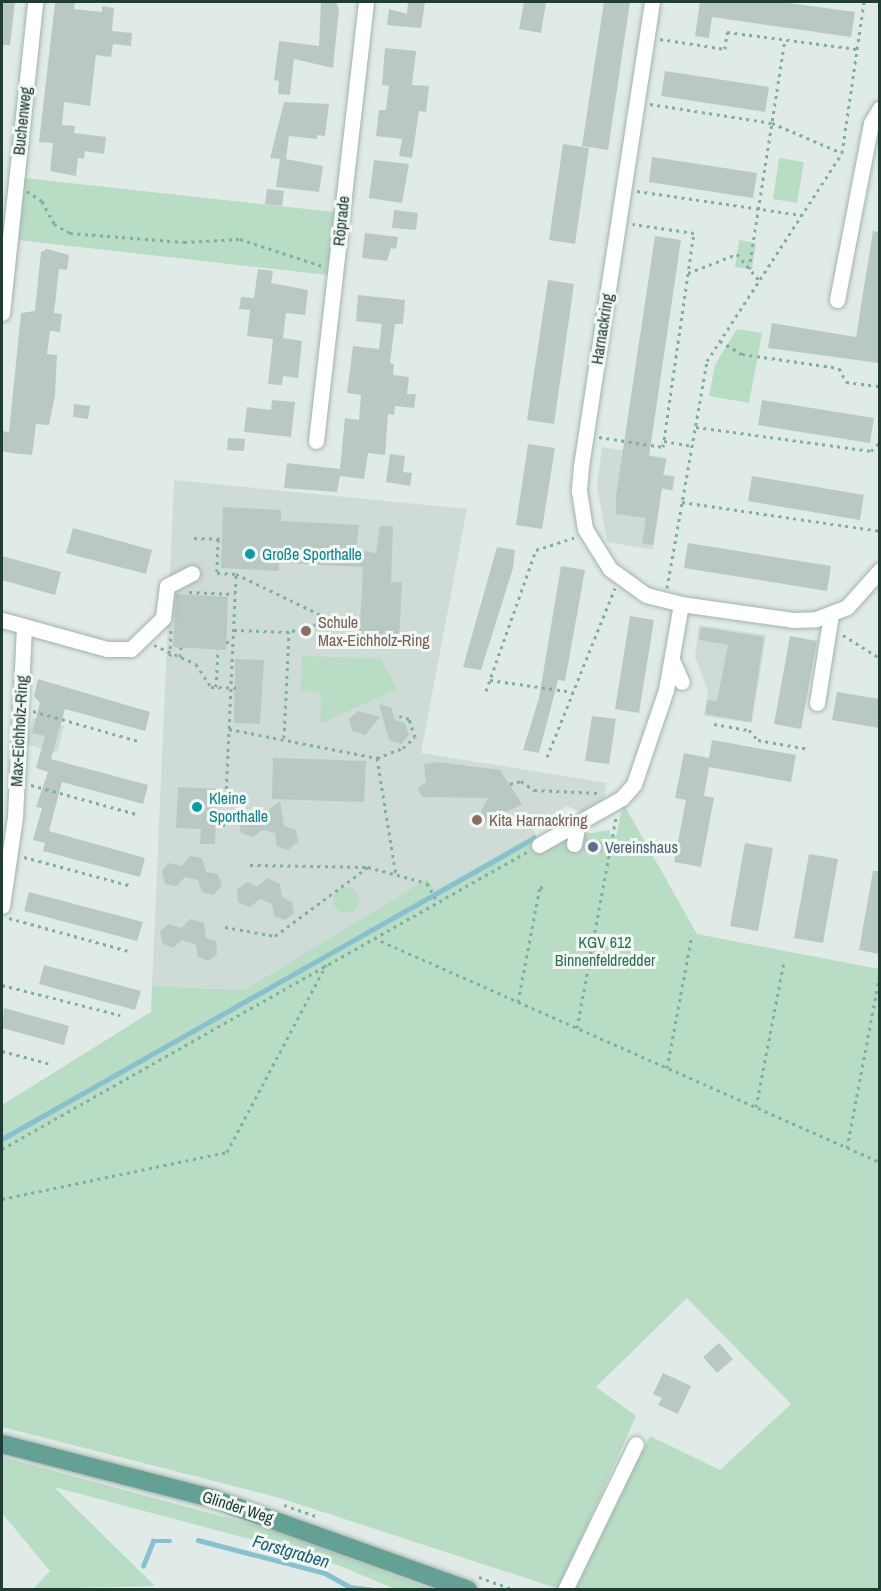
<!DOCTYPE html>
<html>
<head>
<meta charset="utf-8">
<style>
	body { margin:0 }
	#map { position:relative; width:881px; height:1591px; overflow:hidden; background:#e0ebe7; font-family:"Archivo Narrow",sans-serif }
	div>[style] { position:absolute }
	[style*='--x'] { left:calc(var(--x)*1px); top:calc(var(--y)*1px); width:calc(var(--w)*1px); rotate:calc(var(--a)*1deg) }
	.built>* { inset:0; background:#cedbd6 }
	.green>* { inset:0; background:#b9dcc5 }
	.round { border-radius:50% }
	.stream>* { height:4.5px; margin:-2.25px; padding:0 2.25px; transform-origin:2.25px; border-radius:2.25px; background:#89c0cf }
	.building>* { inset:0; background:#b9c8c3 }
	.path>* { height:3px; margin-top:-1.5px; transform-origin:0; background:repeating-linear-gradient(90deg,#81aea3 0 3px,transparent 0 7.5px) }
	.roads { filter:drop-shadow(0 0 2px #a3b3ae) drop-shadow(0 0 2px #a3b3ae) }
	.minor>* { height:15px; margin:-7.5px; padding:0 7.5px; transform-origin:7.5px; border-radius:7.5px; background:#fff }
	.major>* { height:18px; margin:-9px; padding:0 9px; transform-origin:9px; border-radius:9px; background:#65a094 }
	.dots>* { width:16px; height:16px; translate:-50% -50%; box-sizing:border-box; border:3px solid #f1f8f4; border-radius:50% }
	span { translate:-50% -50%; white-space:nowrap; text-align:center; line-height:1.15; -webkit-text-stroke:6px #f1f8f4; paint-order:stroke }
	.street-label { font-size:16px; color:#213b35 }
	.culture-label { font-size:16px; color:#0d838f }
	.left { translate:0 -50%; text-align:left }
	.education-label { font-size:16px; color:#785e54 }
	.service-label { font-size:16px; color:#4e5e75 }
	.park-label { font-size:16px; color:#2c714b }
	.water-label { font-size:18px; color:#1c6176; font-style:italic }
	.frame { position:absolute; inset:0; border:3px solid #213b35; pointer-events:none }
</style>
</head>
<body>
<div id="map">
	<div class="built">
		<div style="clip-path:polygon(602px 447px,667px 458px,664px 474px,675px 476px,673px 491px,662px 489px,653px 550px,607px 542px,597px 486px)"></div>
		<div style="clip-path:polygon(174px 480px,467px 509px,421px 753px,607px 783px,603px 802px,584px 813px,567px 806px,532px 826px,535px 834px,435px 890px,427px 879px,244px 990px,152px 986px)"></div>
		<div style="clip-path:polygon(699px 625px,766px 635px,752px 723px,704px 716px,708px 691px,695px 657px)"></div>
		<div style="clip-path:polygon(33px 718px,64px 726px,57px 753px,26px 744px)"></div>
	</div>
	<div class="green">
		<div style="clip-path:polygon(779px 158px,804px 162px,797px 203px,773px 199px)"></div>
		<div style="clip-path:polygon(24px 178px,334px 212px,328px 275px,17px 240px)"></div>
		<div style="clip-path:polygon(739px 240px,756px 243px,752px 269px,735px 267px)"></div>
		<div style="clip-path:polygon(737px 329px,762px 333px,749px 403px,709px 396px,715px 365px)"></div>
		<div style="clip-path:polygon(302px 656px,381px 659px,397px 689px,320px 724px,322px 694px,301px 690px)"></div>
		<div style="clip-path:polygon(623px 803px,697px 934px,879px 969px,879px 1589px,572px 1589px,650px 1436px,720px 1470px,791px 1404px,687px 1298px,596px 1387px,636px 1416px,559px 1589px,280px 1498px,2px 1427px,2px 1105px,151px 1012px,152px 986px,244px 990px,427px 879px,435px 890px,535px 834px,544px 848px,566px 836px,571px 843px,580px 835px,610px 830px,610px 836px,616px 836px)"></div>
		<div class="round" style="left:333px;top:887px;width:26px;height:26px"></div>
		<div style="clip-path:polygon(2px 1457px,273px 1530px,430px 1589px,395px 1589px,321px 1558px,54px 1487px,155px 1586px,33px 1589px,50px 1571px,2px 1513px)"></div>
	</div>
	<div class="stream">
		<div style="--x:2;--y:1139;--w:611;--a:-29.5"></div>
		<div style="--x:198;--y:1540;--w:131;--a:14.6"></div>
		<div style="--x:325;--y:1573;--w:29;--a:29"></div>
		<div style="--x:350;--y:1587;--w:26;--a:7"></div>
		<div style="--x:143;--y:1566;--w:27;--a:-68"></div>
		<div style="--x:153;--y:1541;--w:17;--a:0"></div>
	</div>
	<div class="building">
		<div style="clip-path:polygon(2px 2px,15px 2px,10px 45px,2px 45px)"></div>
		<div style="clip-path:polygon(61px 2px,75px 2px,74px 9px,102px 12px,102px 6px,114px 8px,112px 31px,132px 33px,131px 46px,113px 44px,111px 57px,96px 55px,90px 106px,64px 102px,62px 125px,75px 126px,74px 133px,106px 137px,104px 154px,85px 151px,84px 159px,78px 158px,76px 176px,50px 171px,53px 143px,39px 142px,55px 3px)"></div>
		<div style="clip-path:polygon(321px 2px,336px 2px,339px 9px,333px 68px,294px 59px,290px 95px,278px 94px,279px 81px,274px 80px,279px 41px,319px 46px)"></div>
		<div style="clip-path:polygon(408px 2px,425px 2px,421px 28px,387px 25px,389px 9px,407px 14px)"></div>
		<div style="clip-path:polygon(524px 2px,546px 3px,541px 33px,519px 29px)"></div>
		<div style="clip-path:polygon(604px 2px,630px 2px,608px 150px,582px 146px)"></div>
		<div style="clip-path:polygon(700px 2px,781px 2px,855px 12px,851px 37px,712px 17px,709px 38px,695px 36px)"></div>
		<div style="clip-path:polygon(385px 48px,416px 51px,412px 85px,429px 86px,426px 112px,419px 111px,412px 158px,399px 156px,402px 139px,376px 136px,379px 110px,386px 110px,389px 86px,382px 85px)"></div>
		<div style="clip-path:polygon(665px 71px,769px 87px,765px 112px,661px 96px)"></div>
		<div style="clip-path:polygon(284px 102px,329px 104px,325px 136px,317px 135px,317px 139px,289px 136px,286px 159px,323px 166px,319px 192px,276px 187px,280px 159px,270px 158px)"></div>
		<div style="clip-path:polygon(563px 144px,589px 148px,575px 244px,549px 240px)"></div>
		<div style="clip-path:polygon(652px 157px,757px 173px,753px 198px,649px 182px)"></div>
		<div style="clip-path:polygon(374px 160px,409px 164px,402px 203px,369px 198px)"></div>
		<div style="clip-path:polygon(267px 189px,284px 191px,282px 206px,265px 204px)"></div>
		<div style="clip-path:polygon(394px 210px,418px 213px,416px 230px,392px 228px)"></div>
		<div style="clip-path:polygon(873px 231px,879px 232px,879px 363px,768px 348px,772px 323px,856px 337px)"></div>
		<div style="clip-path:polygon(365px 233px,398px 237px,396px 249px,391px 248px,387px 261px,362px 258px)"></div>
		<div style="clip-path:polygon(655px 236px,681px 240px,649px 456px,666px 459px,663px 475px,674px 477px,672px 490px,662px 488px,653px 545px,642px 544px,646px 518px,616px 514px,616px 496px)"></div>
		<div style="clip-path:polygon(47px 249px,69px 255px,67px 270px,59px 269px,54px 313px,62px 314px,60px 332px,50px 331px,47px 354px,57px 355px,55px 395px,49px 425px,36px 424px,32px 455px,11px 453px,2px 451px,2px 431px,9px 432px,21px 313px,35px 311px,41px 252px)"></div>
		<div style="clip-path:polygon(258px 269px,273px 271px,271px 283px,308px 290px,305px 315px,286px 313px,283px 338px,302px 341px,298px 378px,283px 376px,282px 385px,268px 384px,273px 339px,247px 336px,250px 310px,239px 309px,241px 297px,254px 298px)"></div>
		<div style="clip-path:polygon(548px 280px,574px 284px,554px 424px,527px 420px)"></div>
		<div style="clip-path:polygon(358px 295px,405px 300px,403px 324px,395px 324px,390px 363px,394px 364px,393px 375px,409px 377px,407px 394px,416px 394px,414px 408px,395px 406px,394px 415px,388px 414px,385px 455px,368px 453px,364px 479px,340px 476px,337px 492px,284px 488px,287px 463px,340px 469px,345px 418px,359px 420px,361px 395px,347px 393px,353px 346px,379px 349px,382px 324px,356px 321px)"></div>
		<div style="clip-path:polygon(272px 400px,295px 402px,291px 437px,244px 432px,247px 407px,271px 410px)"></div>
		<div style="clip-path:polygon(762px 400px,874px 418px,870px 443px,758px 425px)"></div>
		<div style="clip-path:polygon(74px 404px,90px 406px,88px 419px,73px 417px)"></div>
		<div style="clip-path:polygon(228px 438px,245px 439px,244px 451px,227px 450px)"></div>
		<div style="clip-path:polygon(528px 444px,555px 448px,542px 529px,516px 525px)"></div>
		<div style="clip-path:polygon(390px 454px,405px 456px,403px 472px,412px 473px,410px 486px,386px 482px)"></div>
		<div style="clip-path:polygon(752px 476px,864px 495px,860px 520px,748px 501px)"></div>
		<div style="clip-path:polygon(223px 507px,281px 510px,281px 521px,359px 525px,356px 550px,376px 553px,380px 526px,393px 526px,391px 582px,402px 582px,399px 644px,359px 642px,363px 567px,279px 563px,279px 571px,221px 568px)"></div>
		<div style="clip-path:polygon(73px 528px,152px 550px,146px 574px,66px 553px)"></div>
		<div style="clip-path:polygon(688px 543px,831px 566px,827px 591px,684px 568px)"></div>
		<div style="clip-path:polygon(497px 547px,515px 550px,513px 568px,481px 670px,463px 667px)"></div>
		<div style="clip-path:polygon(2px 556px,61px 572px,55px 595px,2px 580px)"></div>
		<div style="clip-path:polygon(561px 566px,585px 570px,565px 681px,558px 680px,539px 753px,523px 750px,539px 698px)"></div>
		<div style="clip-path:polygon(176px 594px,228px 597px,226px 650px,173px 647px)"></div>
		<div style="clip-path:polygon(630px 616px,654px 620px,639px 713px,615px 709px)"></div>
		<div style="clip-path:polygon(701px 627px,764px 637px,751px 722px,705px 714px,708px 700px,717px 701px,728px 645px,699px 640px)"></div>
		<div style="clip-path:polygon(790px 636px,817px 641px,801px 729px,774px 724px)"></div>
		<div style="clip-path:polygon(235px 659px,264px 660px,260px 724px,234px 723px)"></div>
		<div style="clip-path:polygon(38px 679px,150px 712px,145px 731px,65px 709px,51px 759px,148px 785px,143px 804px,62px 782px,49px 831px,145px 858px,140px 877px,43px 851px,45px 843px,33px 840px,42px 808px,36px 807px,48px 772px,36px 768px,45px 736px,32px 733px,40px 703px,34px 696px)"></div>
		<div style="clip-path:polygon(837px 692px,879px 699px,879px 728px,832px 720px)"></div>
		<div style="clip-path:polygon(379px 704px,391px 707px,395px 720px,405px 723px,409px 735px,401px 744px,389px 740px)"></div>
		<div style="clip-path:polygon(358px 711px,380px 717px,365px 735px,352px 731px,349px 719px)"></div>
		<div style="clip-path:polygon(592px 716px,616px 719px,609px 764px,585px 761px)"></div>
		<div style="clip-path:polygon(712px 740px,796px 755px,791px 782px,709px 767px,704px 796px,714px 798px,701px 867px,674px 862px,686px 800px,675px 798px,684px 753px,709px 758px)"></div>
		<div style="clip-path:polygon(273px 758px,366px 761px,364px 802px,272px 799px)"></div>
		<div style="clip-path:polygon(438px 762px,500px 770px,522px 804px,487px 823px,479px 815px,488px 798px,422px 797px,418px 788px,426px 782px,424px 764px)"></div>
		<div style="clip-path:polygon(178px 787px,217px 789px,215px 844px,200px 844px,201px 829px,176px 828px)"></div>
		<div style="clip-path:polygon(280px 801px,284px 826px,296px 830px,298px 842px,288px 850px,277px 846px,275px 833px,262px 830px,253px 837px,241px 833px,239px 822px,248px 814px,259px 818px)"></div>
		<div style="clip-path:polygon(585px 838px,604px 842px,602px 854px,582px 850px)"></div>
		<div style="clip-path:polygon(745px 843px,773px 848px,758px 931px,730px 926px)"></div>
		<div style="clip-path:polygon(809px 854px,838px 859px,823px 943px,794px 938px)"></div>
		<div style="clip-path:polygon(190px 856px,202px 858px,206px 872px,218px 874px,222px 886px,213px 895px,202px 892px,198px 880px,185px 877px,176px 886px,165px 884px,162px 871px,169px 863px,181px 866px)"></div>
		<div style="clip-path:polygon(873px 871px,879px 871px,879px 954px,859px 950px)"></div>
		<div style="clip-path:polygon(268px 878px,280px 884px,282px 897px,292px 902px,294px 913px,285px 920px,274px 916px,272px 904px,260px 899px,250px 907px,238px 902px,237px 890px,247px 882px,257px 887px)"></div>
		<div style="clip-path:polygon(29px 892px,143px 922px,137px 941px,24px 911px)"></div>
		<div style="clip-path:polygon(190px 919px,204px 923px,206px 938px,216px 941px,217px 954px,209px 961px,198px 957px,196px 945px,182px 940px,173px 948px,162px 943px,160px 931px,169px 924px,181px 928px)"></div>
		<div style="clip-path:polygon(44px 965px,141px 991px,135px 1010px,39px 984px)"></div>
		<div style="clip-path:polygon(4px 1008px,69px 1026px,64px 1045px,2px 1028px)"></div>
		<div style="clip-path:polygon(719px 1343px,733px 1359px,717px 1373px,703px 1357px)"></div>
		<div style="clip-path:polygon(663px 1373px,691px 1386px,678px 1414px,658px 1405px,662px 1398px,653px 1394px)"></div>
	</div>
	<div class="path">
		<div style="--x:660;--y:39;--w:66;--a:8.7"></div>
		<div style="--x:725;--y:49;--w:17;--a:-83"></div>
		<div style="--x:727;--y:32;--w:131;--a:7.5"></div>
		<div style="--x:650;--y:104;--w:123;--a:8.9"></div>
		<div style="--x:772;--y:123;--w:76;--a:23.2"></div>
		<div style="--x:27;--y:191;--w:18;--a:34"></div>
		<div style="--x:42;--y:201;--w:26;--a:62"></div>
		<div style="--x:54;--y:224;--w:18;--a:29"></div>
		<div style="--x:70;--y:233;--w:114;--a:4.5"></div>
		<div style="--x:184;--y:242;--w:56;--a:-3.1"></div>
		<div style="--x:240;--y:239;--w:86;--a:18.2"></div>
		<div style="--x:637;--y:191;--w:166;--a:8.3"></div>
		<div style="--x:749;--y:269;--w:232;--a:-81.1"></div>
		<div style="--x:688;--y:273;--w:53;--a:-21.2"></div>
		<div style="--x:737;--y:254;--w:34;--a:50"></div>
		<div style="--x:720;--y:341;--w:26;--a:31"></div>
		<div style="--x:742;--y:354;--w:98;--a:8.2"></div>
		<div style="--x:839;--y:368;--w:16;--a:63"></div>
		<div style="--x:846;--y:382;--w:34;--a:7"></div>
		<div style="--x:696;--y:427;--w:177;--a:7.8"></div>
		<div style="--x:871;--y:451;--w:13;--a:-45"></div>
		<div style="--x:599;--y:437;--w:65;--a:8.9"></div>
		<div style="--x:663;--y:447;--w:216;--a:-81.8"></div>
		<div style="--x:694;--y:233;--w:62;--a:-171.6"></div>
		<div style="--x:664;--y:441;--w:28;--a:10"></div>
		<div style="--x:682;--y:502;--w:200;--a:8.3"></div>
		<div style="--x:194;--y:538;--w:28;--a:2"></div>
		<div style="--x:218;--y:539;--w:34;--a:92"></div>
		<div style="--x:217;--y:573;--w:19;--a:3"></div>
		<div style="--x:236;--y:574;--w:106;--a:25.8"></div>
		<div style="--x:331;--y:620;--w:44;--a:164.1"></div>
		<div style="--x:289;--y:632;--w:55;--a:-177.9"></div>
		<div style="--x:667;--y:588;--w:230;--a:-80"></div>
		<div style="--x:707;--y:361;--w:248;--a:-57"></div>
		<div style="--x:842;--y:153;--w:153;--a:-81.7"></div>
		<div style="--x:189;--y:592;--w:46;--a:2.5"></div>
		<div style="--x:843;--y:635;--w:44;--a:31.9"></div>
		<div style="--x:226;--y:642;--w:7;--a:0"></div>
		<div style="--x:154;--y:645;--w:46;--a:24.3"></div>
		<div style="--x:196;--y:664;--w:27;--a:57"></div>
		<div style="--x:211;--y:687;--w:25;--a:2"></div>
		<div style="--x:170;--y:656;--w:26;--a:-88"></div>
		<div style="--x:180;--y:657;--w:10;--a:-84"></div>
		<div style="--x:490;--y:680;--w:84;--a:8.2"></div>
		<div style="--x:216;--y:687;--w:38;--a:-87"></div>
		<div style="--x:486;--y:691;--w:150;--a:-70.5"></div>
		<div style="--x:536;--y:550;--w:40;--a:-18"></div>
		<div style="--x:33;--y:711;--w:109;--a:15.9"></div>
		<div style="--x:714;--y:724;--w:36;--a:10"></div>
		<div style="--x:749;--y:730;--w:13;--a:48"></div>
		<div style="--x:758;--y:740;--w:52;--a:10"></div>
		<div style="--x:229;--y:729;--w:151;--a:11.1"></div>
		<div style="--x:377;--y:758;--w:119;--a:80.8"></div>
		<div style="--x:284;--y:738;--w:106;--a:-87.3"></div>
		<div style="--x:547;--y:757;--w:182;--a:-68.1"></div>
		<div style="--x:377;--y:758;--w:28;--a:-21"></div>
		<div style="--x:403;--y:748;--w:16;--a:-43"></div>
		<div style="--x:415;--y:737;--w:19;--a:-108"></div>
		<div style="--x:409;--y:719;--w:10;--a:-163"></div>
		<div style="--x:510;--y:784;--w:11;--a:-15"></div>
		<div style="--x:521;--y:781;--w:16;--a:35"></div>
		<div style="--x:534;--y:790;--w:66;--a:2.6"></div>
		<div style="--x:31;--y:785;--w:109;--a:15.4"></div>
		<div style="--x:226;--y:796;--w:222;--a:-87.4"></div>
		<div style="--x:216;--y:824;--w:9;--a:6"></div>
		<div style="--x:24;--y:857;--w:112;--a:15"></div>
		<div style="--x:250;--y:865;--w:116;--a:1"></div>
		<div style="--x:9;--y:918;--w:124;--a:15.4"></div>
		<div style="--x:225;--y:927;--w:51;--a:10.2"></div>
		<div style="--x:275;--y:936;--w:116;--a:-36.6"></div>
		<div style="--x:368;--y:867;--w:61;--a:15.2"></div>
		<div style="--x:427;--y:883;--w:21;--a:62"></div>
		<div style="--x:374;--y:938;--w:553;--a:23.88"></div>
		<div style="--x:2;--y:985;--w:122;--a:14.3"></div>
		<div style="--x:518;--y:1002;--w:117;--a:-79.2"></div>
		<div style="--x:540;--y:887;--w:6;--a:9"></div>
		<div style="--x:577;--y:1028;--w:214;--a:-79.5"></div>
		<div style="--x:2;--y:1051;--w:51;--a:14.9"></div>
		<div style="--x:667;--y:1068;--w:135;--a:-79.4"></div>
		<div style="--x:756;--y:1107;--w:149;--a:-79.1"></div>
		<div style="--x:847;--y:1148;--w:178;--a:-79.3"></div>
		<div style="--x:2;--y:1149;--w:603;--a:-29.5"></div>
		<div style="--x:2;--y:1199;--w:230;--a:-11.8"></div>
		<div style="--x:227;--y:1152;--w:212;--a:-62.1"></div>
		<div style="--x:284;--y:1505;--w:36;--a:19"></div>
		<div style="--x:479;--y:1577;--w:37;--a:20"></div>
	</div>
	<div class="roads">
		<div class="minor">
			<div style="--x:652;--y:2;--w:469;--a:98.7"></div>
			<div style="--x:581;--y:466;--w:25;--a:95"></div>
			<div style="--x:579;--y:491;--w:38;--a:81"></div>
			<div style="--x:585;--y:529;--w:47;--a:58"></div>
			<div style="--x:610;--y:569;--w:44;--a:35.8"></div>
			<div style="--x:646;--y:595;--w:36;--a:14"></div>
			<div style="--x:681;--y:604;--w:113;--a:8.1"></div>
			<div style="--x:793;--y:620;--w:23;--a:-2"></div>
			<div style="--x:816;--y:619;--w:33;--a:-21"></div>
			<div style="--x:847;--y:607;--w:50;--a:-48.3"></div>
			<div style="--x:837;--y:300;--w:180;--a:-79.1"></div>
			<div style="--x:871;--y:123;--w:17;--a:-59"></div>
			<div style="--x:2;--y:313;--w:313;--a:-83.9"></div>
			<div style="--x:316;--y:441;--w:442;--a:-83.5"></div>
			<div style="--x:2;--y:620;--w:23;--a:15"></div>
			<div style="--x:24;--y:626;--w:191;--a:92.7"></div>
			<div style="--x:15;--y:817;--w:90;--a:98.3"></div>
			<div style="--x:24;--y:626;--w:86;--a:15.5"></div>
			<div style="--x:107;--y:649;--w:24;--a:0"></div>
			<div style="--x:131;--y:649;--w:45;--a:-44.1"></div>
			<div style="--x:163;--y:618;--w:32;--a:-83"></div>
			<div style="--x:167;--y:586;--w:28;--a:-27"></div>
			<div style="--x:672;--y:660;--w:24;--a:66"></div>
			<div style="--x:817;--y:703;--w:89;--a:-81"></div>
			<div style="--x:574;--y:844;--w:21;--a:-79"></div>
			<div style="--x:539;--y:845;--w:95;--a:-29.5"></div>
			<div style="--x:622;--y:798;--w:18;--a:-49"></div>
			<div style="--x:634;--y:784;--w:99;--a:-71.2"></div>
			<div style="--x:666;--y:690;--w:87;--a:-80.1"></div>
			<div style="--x:565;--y:1590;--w:162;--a:-64.1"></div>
		</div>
		<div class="major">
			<div style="--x:2;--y:1444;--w:219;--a:14.5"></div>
			<div style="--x:214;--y:1499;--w:270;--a:19.7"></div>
		</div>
	</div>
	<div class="dots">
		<div style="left:250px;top:554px;background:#0f9aa8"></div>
		<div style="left:306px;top:631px;background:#8d6e63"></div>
		<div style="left:197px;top:807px;background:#0f9aa8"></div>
		<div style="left:477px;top:820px;background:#8d6e63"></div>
		<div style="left:593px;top:847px;background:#5c6f8a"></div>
	</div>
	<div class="street-label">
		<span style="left:22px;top:121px;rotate:-84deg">Buchenweg</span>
		<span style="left:341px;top:221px;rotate:-84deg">Röprade</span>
		<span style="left:602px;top:329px;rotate:-81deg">Harnackring</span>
		<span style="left:19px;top:731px;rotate:-87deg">Max-Eichholz-Ring</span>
		<span style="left:238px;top:1507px;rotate:18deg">Glinder Weg</span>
	</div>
	<div class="culture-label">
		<span class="left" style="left:262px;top:554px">Große Sporthalle</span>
		<span class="left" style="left:209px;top:807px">Kleine<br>Sporthalle</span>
	</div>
	<div class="education-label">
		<span class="left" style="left:318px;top:631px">Schule<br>Max-Eichholz-Ring</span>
		<span class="left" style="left:489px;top:820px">Kita Harnackring</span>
	</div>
	<div class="service-label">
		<span class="left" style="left:605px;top:847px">Vereinshaus</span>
	</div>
	<div class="park-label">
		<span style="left:605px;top:951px">KGV 612<br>Binnenfeldredder</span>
	</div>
	<div class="water-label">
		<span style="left:291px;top:1552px;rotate:16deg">Forstgraben</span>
	</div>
	<div class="frame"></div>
</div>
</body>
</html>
